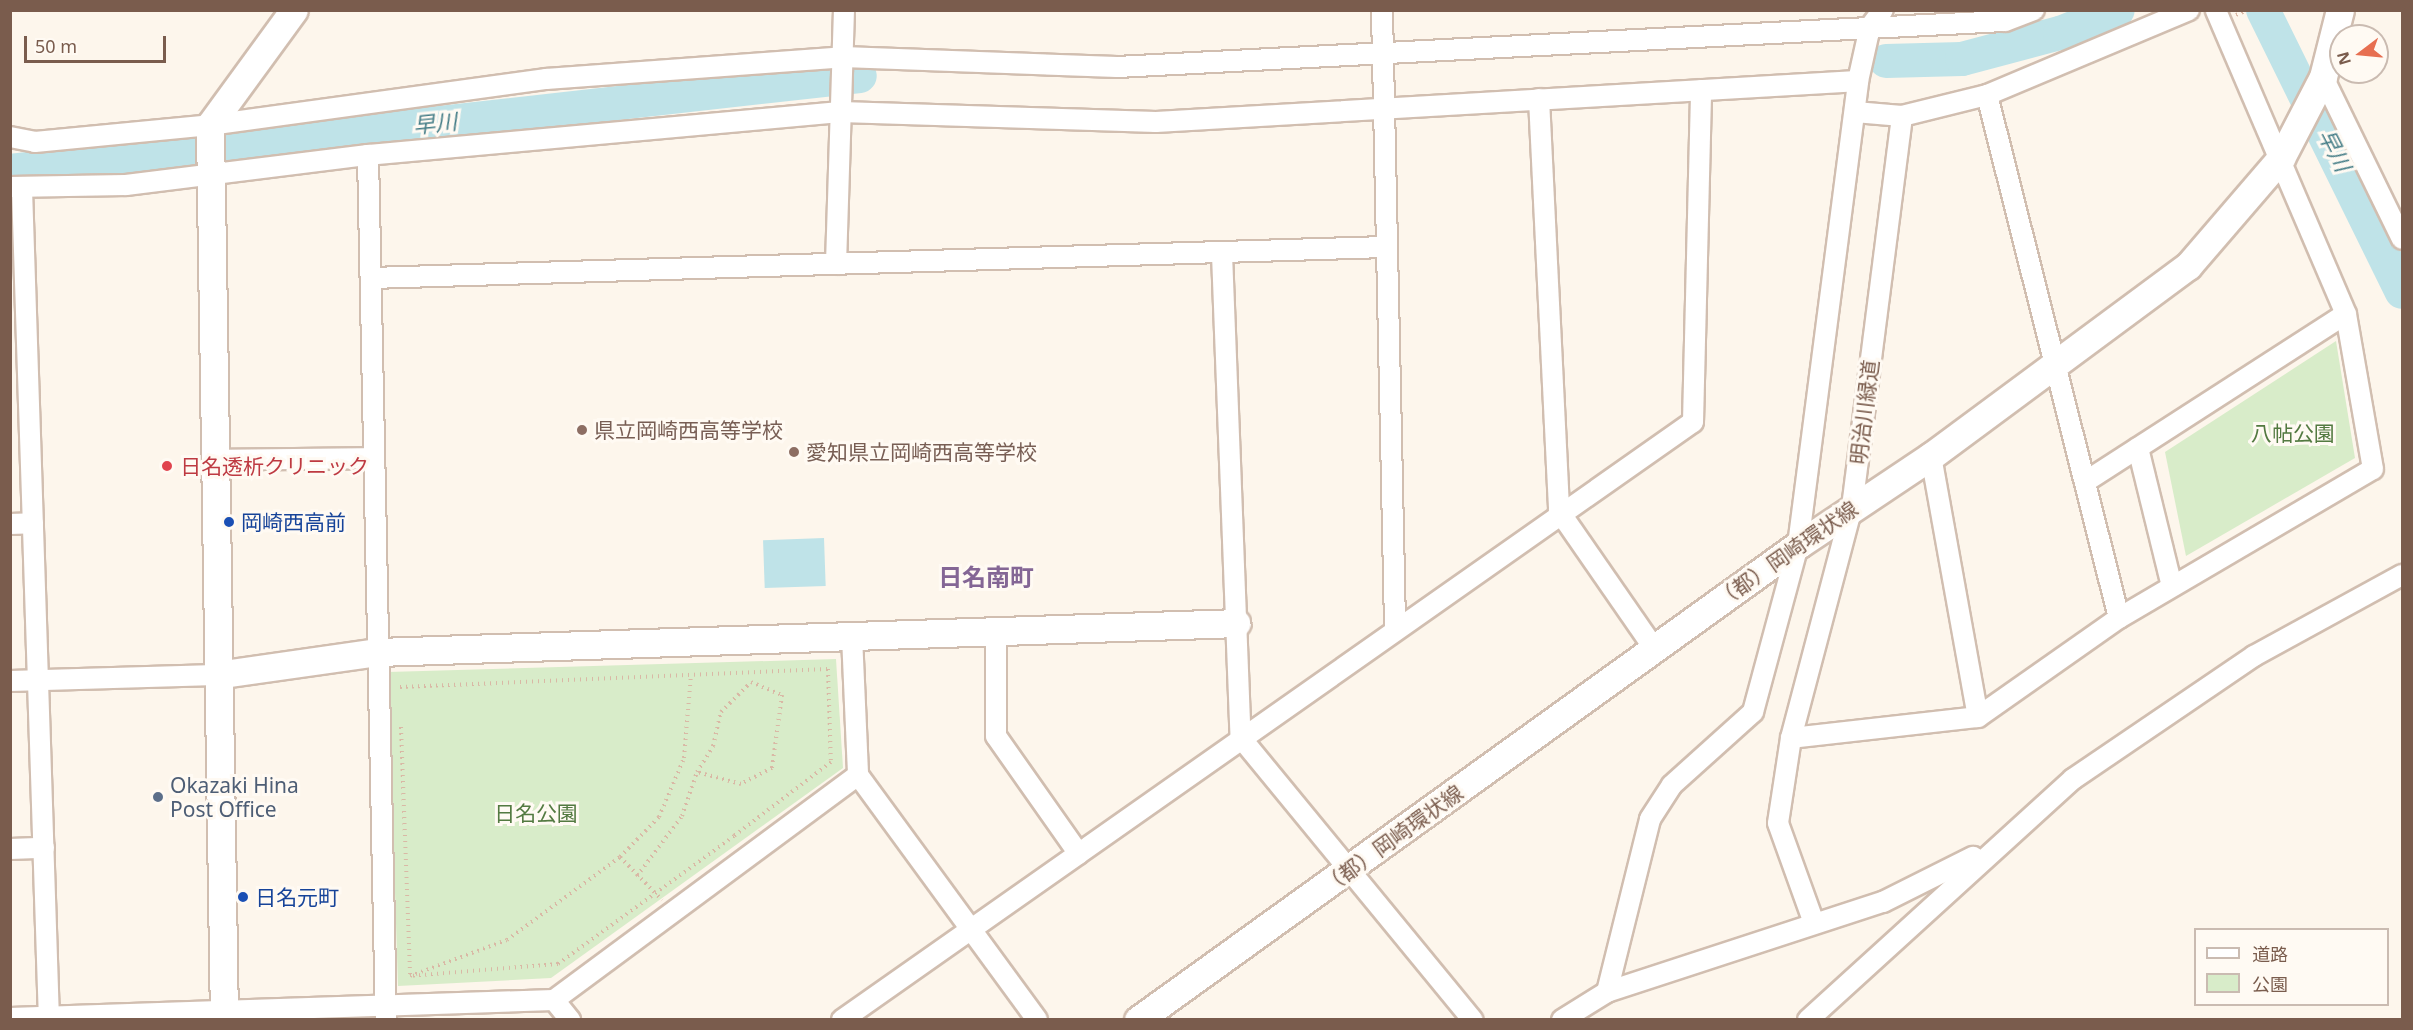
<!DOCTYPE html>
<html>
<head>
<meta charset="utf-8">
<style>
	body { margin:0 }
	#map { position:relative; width:2413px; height:1030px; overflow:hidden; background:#fdf6ec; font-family:"Noto Sans","Noto Sans JP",sans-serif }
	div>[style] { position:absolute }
	.green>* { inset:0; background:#d8ecc9 }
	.water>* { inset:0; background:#bfe3e8; transform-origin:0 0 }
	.river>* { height:34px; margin:-17px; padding:0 17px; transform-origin:17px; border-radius:17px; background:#bfe3e8 }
	.path>* { height:4px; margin-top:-2px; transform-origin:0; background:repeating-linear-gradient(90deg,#d9b8a5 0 1.5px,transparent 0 6px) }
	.roads { filter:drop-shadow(2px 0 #d1beb0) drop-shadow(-2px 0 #d1beb0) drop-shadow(0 2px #d1beb0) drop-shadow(0 -2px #d1beb0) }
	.street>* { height:20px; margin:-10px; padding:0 10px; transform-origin:10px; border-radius:10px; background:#fff }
	.secondary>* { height:27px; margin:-13.5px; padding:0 13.5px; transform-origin:13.5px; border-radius:13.5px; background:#fff }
	.dots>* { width:16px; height:16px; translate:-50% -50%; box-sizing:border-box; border:3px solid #fffaf3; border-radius:50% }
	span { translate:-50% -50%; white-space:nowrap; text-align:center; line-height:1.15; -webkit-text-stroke:6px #fffaf3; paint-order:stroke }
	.street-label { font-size:21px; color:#7a5c4d }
	.education-label { font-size:21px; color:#785e54 }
	.left { translate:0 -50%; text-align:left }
	.park-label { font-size:21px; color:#537a41 }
	.health-label { font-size:21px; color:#be3a42 }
	.transit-label { font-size:21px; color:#164399 }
	.service-label { font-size:21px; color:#4e5e75 }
	.water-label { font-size:22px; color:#437c86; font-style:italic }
	.quarter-label { font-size:24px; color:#846695; font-weight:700 }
	.frame { position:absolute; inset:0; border:12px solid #7a5c4d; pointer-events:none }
	.legend { position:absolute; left:2194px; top:928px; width:195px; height:78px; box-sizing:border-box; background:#fffaf3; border:2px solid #cabbb1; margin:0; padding:8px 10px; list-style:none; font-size:18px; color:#7a5c4d }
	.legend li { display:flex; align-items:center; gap:12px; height:30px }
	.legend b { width:30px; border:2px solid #cabbb1 }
	.north { position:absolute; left:2329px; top:24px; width:60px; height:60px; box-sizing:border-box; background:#fffaf3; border:2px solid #cabbb1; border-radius:50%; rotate:254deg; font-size:16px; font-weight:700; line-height:24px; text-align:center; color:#7a5c4d }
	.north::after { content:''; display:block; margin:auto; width:21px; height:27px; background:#e76f51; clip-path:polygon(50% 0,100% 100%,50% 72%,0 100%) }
	.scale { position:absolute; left:24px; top:36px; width:142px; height:27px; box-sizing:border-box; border:3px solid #7a5c4d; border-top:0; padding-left:8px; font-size:18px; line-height:21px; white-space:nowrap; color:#7a5c4d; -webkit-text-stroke:4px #fffaf3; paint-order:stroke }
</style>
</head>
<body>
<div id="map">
	<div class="green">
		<i style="clip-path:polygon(2336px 341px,2355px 458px,2186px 556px,2165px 452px)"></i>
		<i style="clip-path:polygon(836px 659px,843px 768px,551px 978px,398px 986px,388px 672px)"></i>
	</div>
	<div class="water">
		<i style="left:824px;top:538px;width:48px;height:61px;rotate:88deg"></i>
	</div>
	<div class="river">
		<i style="left:2263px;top:10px;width:314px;rotate:63.8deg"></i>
		<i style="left:1886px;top:61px;width:76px;rotate:-1.5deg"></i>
		<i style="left:1962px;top:59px;width:101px;rotate:-14.9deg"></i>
		<i style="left:2060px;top:33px;width:62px;rotate:-21.6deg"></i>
		<i style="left:10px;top:171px;width:855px;rotate:-6.38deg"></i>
	</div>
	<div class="path">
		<i style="left:2236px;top:15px;width:12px;rotate:-24deg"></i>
		<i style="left:400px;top:687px;width:428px;rotate:-2.4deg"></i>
		<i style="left:828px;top:669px;width:93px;rotate:88.2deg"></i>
		<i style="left:831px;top:762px;width:122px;rotate:142.7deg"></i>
		<i style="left:734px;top:836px;width:218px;rotate:144deg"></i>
		<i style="left:558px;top:964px;width:148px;rotate:175.4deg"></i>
		<i style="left:401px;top:727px;width:249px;rotate:87.9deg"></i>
		<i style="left:410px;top:976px;width:103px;rotate:-20.4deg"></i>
		<i style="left:507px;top:940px;width:140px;rotate:-36.3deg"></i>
		<i style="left:620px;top:857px;width:60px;rotate:45.7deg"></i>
		<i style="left:620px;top:857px;width:56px;rotate:-45.7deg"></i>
		<i style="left:659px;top:817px;width:64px;rotate:-67deg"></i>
		<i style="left:684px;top:758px;width:84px;rotate:-85.2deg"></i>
		<i style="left:637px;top:876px;width:75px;rotate:-53.1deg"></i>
		<i style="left:682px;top:816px;width:46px;rotate:-71.2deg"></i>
		<i style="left:697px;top:772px;width:31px;rotate:-58deg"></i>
		<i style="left:713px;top:746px;width:35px;rotate:-77deg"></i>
		<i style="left:721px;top:712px;width:42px;rotate:-45deg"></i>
		<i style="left:751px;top:682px;width:34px;rotate:23deg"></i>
		<i style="left:782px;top:695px;width:74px;rotate:97.8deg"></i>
		<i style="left:772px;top:768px;width:35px;rotate:153deg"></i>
		<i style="left:741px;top:784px;width:46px;rotate:-164.7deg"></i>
	</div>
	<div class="roads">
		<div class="street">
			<i style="left:1382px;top:10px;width:617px;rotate:88.79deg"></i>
			<i style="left:2323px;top:77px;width:180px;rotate:64deg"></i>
			<i style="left:1987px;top:95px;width:539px;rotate:75.83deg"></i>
			<i style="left:1539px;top:99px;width:412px;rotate:87.2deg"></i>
			<i style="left:1559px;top:511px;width:167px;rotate:55.3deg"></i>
			<i style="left:1855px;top:112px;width:47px;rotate:4.9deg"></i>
			<i style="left:1902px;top:116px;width:88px;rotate:-13.9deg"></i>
			<i style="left:1987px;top:95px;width:219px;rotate:-22.8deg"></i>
			<i style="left:10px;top:137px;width:25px;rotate:11deg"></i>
			<i style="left:35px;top:142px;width:176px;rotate:-5.5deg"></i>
			<i style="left:210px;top:125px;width:339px;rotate:-7.8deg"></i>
			<i style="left:546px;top:79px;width:298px;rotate:-4.2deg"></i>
			<i style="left:843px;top:57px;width:274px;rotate:2.1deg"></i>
			<i style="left:1117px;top:67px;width:889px;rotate:-2.97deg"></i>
			<i style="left:2005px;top:21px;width:31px;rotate:-21deg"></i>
			<i style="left:368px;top:155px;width:864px;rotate:88.81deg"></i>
			<i style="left:10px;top:187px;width:116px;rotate:-1deg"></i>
			<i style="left:126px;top:185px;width:244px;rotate:-7.1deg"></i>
			<i style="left:368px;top:155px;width:475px;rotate:-5.2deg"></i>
			<i style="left:841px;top:112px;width:315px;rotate:1.8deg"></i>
			<i style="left:1156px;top:122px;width:703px;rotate:-3.34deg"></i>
			<i style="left:22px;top:189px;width:831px;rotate:88.14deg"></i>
			<i style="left:1222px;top:254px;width:484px;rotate:87.8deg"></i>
			<i style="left:1241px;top:738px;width:365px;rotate:50.6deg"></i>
			<i style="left:836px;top:264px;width:254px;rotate:-88.2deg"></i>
			<i style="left:371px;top:278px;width:1012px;rotate:-1.75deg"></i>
			<i style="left:2138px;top:448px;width:142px;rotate:76.2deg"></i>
			<i style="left:1931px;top:456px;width:265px;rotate:79.8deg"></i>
			<i style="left:214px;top:460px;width:160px;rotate:-0.7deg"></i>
			<i style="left:2085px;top:482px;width:310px;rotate:-32.8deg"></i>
			<i style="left:10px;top:524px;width:23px;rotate:-2deg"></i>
			<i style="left:996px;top:631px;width:105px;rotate:90deg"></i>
			<i style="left:996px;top:736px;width:144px;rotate:54.9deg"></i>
			<i style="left:852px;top:636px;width:139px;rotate:87.5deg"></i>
			<i style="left:858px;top:775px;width:303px;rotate:53.8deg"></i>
			<i style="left:10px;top:681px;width:206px;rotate:-1.7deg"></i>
			<i style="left:1791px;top:738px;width:188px;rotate:-6.4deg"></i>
			<i style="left:1978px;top:717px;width:172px;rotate:-35.1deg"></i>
			<i style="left:2119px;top:618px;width:294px;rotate:-30.4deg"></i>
			<i style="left:2373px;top:469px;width:157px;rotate:-99.9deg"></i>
			<i style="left:2346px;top:314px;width:331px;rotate:-113.2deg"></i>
			<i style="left:10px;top:849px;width:34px;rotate:-2deg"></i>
			<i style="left:1814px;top:923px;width:106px;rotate:-109.8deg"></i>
			<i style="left:1778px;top:823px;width:86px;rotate:-81.3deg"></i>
			<i style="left:1791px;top:738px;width:239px;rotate:-75.2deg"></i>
			<i style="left:1852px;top:507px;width:394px;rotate:-82.7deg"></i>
			<i style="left:1607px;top:992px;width:178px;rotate:-76deg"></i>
			<i style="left:1650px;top:819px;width:40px;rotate:-57.1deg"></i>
			<i style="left:1672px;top:785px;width:109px;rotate:-42deg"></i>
			<i style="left:1753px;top:712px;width:173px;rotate:-74.9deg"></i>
			<i style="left:1798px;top:545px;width:468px;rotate:-82.6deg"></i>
			<i style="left:1858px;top:81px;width:55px;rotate:-77.5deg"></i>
			<i style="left:1870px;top:27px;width:21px;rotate:-53deg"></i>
			<i style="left:554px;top:1000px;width:26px;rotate:51deg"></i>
			<i style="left:10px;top:1018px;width:544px;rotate:-1.9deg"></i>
			<i style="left:554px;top:1000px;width:378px;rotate:-36.5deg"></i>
			<i style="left:842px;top:1020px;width:1040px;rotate:-35.1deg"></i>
			<i style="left:1693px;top:422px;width:332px;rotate:-88.6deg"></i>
			<i style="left:1562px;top:1020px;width:53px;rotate:-31.9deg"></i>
			<i style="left:1607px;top:992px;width:290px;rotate:-18.1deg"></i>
			<i style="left:1883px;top:902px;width:101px;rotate:-26.6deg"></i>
			<i style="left:1808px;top:1020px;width:358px;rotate:-42.3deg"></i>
			<i style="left:2073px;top:779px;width:219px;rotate:-34.2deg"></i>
			<i style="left:2254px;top:656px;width:169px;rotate:-28.7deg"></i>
		</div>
		<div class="secondary">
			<i style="left:216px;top:675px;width:164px;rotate:-8.1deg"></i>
			<i style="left:378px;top:652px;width:859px;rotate:-1.93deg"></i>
			<i style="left:224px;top:1020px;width:895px;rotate:-90.9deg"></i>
			<i style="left:210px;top:125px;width:142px;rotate:-53.9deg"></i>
			<i style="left:1138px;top:1020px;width:813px;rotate:-35.74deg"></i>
			<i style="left:1798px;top:545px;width:160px;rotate:-33.8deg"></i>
			<i style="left:1931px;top:456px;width:320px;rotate:-36.5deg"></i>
			<i style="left:2188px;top:266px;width:143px;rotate:-49.3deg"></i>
			<i style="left:2281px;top:158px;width:91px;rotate:-62.6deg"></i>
			<i style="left:2323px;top:77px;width:69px;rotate:-75.8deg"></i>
		</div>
	</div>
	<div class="dots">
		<i style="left:582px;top:430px;background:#8d6e63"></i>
		<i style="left:794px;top:452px;background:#8d6e63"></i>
		<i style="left:167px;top:466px;background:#e0444e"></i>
		<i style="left:229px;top:522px;background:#1a4fb4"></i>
		<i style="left:158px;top:797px;background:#5c6f8a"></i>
		<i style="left:243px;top:897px;background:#1a4fb4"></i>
	</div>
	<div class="street-label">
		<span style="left:1864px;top:412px;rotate:-83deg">明治川緑道</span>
		<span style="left:1786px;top:554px;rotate:-35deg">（都）岡崎環状線</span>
		<span style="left:1392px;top:839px;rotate:-36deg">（都）岡崎環状線</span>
	</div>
	<div class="education-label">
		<span class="left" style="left:594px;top:430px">県立岡崎西高等学校</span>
		<span class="left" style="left:806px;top:452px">愛知県立岡崎西高等学校</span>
	</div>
	<div class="park-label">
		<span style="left:2293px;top:433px">八帖公園</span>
		<span style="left:536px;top:813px">日名公園</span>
	</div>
	<div class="health-label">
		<span class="left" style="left:180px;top:466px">日名透析クリニック</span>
	</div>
	<div class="transit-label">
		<span class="left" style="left:241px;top:522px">岡崎西高前</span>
		<span class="left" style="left:255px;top:897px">日名元町</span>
	</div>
	<div class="service-label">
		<span class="left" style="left:170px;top:797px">Okazaki Hina<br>Post Office</span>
	</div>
	<div class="water-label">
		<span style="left:435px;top:123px;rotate:-6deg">早川</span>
		<span style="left:2335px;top:150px;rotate:63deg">早川</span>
	</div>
	<div class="quarter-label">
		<span style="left:986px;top:577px">日名南町</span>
	</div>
	<div class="frame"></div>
	<ul class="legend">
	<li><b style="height:8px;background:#fff"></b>道路</li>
	<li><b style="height:16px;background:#d8ecc9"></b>公園</li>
	</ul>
	<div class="north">N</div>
	<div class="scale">50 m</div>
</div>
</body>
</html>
